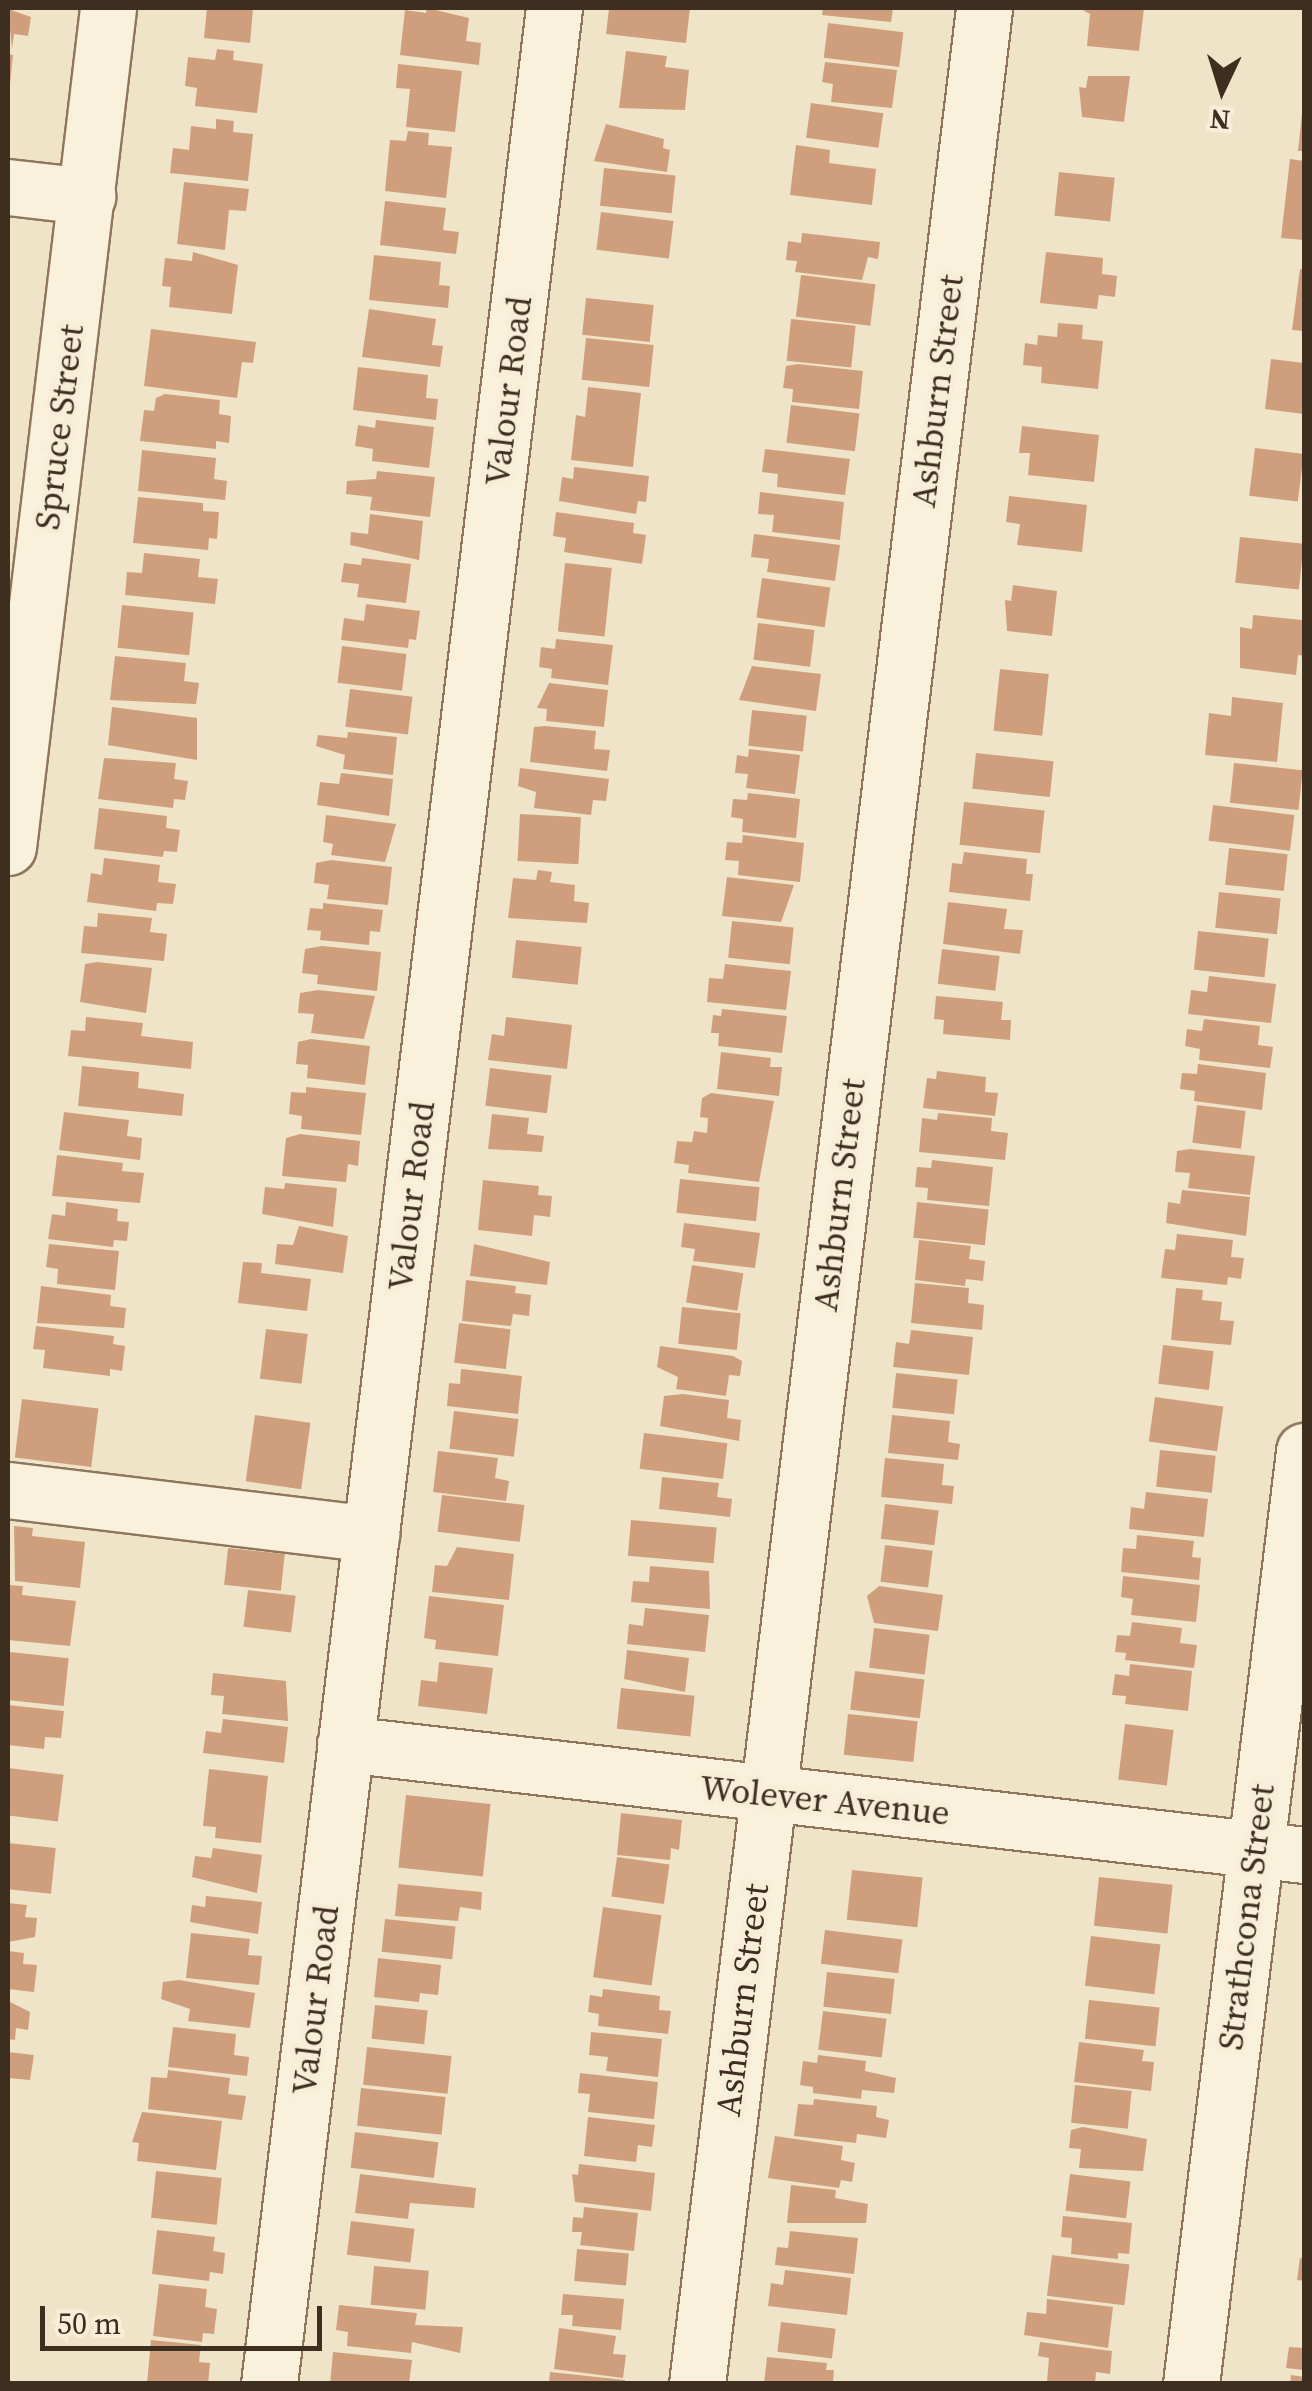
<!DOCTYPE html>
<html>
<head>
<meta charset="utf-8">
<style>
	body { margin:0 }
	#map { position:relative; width:1312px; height:2391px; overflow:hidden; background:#f0e4c8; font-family:"Source Serif 4",serif }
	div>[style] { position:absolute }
	.building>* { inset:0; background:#cf9f7d; transform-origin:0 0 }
	.roads { filter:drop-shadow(2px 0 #8d765c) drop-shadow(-2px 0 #8d765c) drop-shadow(0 2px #8d765c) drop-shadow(0 -2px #8d765c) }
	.minor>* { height:55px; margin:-27.5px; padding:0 27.5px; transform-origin:27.5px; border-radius:27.5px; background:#faf1dc }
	span { translate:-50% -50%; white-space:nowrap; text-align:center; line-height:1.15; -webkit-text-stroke:9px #f7eed8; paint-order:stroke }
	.street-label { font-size:35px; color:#3d2e20 }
	.frame { position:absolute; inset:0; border:10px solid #3d2e20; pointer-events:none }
	.north { position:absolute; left:1172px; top:40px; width:100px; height:100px; -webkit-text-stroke:8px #f7eed8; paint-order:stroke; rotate:184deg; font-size:28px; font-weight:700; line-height:40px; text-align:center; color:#3d2e20 }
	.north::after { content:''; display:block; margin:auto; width:35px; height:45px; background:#3d2e20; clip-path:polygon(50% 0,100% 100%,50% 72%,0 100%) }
	.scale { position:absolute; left:40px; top:2306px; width:282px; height:45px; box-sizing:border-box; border:5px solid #3d2e20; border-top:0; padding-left:12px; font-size:30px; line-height:35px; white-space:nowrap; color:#3d2e20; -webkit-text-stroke:8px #f7eed8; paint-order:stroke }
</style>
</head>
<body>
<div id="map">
	<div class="building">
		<i style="clip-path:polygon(207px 8px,253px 8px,250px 43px,204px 38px)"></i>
		<i style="clip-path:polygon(427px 8px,469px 18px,466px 41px,481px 43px,479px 65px,400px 55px,405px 10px,426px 13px)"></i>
		<i style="clip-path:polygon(624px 8px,690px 8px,686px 43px,606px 34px,609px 9px)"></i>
		<i style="clip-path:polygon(823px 8px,893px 8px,891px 22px,822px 15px)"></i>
		<i style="clip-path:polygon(1079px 8px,1144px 8px,1139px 51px,1087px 46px,1090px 14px)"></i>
		<i style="clip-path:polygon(8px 9px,31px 17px,28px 36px,14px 34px,12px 49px)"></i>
		<i style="left:828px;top:23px;width:76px;height:35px;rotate:7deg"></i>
		<i style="clip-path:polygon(217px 49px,234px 51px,233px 60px,263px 64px,257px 113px,195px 106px,197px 88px,185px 86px,188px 57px,215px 60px)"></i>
		<i style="clip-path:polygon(626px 51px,667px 56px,665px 67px,689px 70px,685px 110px,619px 108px)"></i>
		<i style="clip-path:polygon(8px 54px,13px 55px,10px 84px,8px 84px)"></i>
		<i style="clip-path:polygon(825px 62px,897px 70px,892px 108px,831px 102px,833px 84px,822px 82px)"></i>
		<i style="clip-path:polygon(398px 64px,462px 71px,455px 132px,406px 127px,410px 89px,396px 88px)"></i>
		<i style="clip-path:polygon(1088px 76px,1130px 76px,1124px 122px,1082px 117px,1079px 87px,1086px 88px)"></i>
		<i style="left:811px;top:103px;width:73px;height:35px;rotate:8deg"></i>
		<i style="clip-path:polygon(1302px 113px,1304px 114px,1304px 151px,1298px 151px)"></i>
		<i style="clip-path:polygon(216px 119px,234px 121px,233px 132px,253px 134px,248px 181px,170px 173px,173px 148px,189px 150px,191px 126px,216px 129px)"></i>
		<i style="clip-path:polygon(606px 124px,664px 139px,663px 148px,670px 150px,667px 172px,594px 161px)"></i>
		<i style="clip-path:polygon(408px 131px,429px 133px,428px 145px,452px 147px,446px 198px,385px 191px,390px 140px,406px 141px)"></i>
		<i style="clip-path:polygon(796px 145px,830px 150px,829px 163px,876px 169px,872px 205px,790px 195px)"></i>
		<i style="clip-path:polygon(1290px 159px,1304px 161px,1304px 240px,1281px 238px)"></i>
		<i style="left:604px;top:168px;width:72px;height:38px;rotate:6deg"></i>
		<i style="left:1059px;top:172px;width:56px;height:44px;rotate:6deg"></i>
		<i style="clip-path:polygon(184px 182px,249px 189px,246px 211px,229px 210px,225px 250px,177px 244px)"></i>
		<i style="clip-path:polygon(385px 201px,446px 208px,443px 230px,459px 232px,456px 254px,380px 245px)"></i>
		<i style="left:601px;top:212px;width:73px;height:38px;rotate:7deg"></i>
		<i style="clip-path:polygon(802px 233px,880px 242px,878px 259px,868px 257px,862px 280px,795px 272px,797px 261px,786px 260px,788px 241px,801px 243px)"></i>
		<i style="clip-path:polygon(193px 252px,238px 265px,232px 314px,169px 307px,171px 287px,162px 286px,165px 258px,192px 261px)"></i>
		<i style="clip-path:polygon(1046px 252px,1103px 258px,1102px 274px,1117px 276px,1115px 297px,1099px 295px,1097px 309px,1040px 303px)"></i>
		<i style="clip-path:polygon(374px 255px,441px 262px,439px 285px,450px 286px,448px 308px,369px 300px)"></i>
		<i style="clip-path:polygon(1300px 269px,1304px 269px,1304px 331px,1292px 330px)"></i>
		<i style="left:801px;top:275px;width:75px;height:42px;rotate:7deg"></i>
		<i style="left:586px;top:298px;width:68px;height:37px;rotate:6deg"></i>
		<i style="clip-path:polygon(369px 309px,436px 319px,432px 345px,443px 346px,440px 367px,362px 357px)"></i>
		<i style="left:791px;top:319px;width:65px;height:42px;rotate:6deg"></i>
		<i style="clip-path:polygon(1058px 323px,1083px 325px,1082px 339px,1103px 341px,1098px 389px,1041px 383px,1042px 367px,1023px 365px,1025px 343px,1037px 345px,1038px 335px,1057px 337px)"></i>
		<i style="clip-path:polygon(151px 329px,256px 342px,253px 363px,242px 362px,237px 398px,144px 386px)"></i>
		<i style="left:586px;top:338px;width:68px;height:42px;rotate:6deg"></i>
		<i style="clip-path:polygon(1271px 359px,1304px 363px,1304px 414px,1265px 409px)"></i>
		<i style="clip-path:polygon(798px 364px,863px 371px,859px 409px,792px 402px,793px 389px,783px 388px,786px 366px)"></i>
		<i style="clip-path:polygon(358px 367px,428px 375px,426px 398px,438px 399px,436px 420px,353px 410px)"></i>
		<i style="clip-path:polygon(588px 387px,641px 393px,633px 467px,571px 460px,576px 415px,585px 417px)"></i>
		<i style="clip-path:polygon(165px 394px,220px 400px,219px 414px,231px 416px,229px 443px,216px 441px,216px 449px,140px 441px,144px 410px,154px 411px,156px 398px)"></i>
		<i style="left:791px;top:405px;width:69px;height:38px;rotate:7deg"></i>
		<i style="clip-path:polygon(376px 420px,434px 427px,429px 468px,372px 461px,373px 449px,355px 446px,358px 425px,375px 428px)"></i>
		<i style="clip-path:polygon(1022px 426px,1099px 435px,1094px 482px,1028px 475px,1030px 453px,1019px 453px)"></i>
		<i style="left:1255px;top:448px;width:49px;height:48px;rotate:7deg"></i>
		<i style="clip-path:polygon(765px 449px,850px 459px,845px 495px,777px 487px,778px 474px,762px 472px)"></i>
		<i style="clip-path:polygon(142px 450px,216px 458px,214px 479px,227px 481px,225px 500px,138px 491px)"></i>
		<i style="clip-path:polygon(574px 467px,649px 476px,646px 502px,638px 501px,636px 514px,559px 501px,562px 477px,573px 479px)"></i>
		<i style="clip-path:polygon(377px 471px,435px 477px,430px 517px,370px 510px,372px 497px,346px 494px,347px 481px,376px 479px)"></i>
		<i style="clip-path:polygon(760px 492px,844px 502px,840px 540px,772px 532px,774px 515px,758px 514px)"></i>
		<i style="clip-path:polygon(1009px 496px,1087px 505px,1082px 552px,1017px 545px,1020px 524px,1006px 522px)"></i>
		<i style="clip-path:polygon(138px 497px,203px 503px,203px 511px,219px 512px,217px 539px,209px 538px,208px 550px,133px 543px)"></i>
		<i style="clip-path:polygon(556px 512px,634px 523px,633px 533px,646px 535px,642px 564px,564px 552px,566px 538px,553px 536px)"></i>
		<i style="clip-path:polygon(370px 514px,423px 521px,419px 560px,350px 545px,351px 532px,368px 534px)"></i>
		<i style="clip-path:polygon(754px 534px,840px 545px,835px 581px,767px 572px,769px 559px,751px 557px)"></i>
		<i style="left:1240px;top:537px;width:64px;height:46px;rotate:6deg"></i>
		<i style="clip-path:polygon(144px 553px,200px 559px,198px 577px,218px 579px,215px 604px,125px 595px,127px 572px,142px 573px)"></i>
		<i style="clip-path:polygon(362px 558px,411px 564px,406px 603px,357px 597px,359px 584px,341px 582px,344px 563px,361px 565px)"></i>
		<i style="left:565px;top:563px;width:47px;height:69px;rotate:6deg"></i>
		<i style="left:762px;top:578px;width:69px;height:40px;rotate:8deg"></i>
		<i style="clip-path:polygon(1013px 585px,1057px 591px,1052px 636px,1007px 631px,1005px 600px,1011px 601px)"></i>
		<i style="clip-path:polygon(366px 604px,420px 611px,416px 640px,409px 639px,408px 648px,341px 640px,344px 618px,364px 621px)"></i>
		<i style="left:122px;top:605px;width:72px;height:43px;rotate:6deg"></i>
		<i style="clip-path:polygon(1253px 615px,1302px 620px,1304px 656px,1298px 655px,1296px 675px,1240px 668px,1240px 627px,1252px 629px)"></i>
		<i style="left:758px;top:623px;width:57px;height:37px;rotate:7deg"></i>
		<i style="clip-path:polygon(556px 639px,613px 645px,608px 685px,551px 678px,552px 669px,539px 667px,541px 647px,555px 649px)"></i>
		<i style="left:342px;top:646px;width:65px;height:37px;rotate:7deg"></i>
		<i style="clip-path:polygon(115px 656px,186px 663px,184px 681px,199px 683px,196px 704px,110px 700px)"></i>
		<i style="clip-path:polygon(752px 666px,821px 674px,816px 711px,739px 700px)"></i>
		<i style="left:1000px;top:669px;width:49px;height:62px;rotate:6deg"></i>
		<i style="clip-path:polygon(549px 683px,608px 690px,604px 727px,546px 721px,547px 709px,537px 708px)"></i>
		<i style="left:350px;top:689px;width:63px;height:38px;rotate:7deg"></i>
		<i style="clip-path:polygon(1232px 697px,1283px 703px,1277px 762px,1205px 755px,1209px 713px,1231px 716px)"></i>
		<i style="clip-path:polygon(112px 707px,197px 718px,197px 760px,108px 745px)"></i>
		<i style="left:752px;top:710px;width:55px;height:36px;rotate:6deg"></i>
		<i style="clip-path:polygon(545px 726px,596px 731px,594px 749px,610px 750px,607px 771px,530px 762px,534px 727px)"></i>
		<i style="clip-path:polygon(348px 732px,397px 737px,393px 775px,343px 769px,345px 755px,316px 746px,318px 735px,347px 738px)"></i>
		<i style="clip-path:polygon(749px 749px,800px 755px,795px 794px,746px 788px,748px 774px,735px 773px,737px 755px,748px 757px)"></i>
		<i style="left:976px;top:753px;width:78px;height:36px;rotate:6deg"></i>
		<i style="clip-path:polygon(104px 758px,176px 763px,174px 779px,188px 781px,185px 800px,174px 799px,173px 808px,98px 799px)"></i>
		<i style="left:1234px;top:763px;width:69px;height:40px;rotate:6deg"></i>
		<i style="clip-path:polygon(520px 768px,609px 779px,606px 801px,593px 800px,591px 815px,534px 808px,536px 792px,518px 786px)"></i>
		<i style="clip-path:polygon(341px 773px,393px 779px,389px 816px,317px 805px,320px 782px,339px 784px)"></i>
		<i style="clip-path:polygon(748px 793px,800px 799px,796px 838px,742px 832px,743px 819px,731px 817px,733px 799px,747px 800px)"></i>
		<i style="left:964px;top:802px;width:81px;height:43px;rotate:6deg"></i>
		<i style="left:1213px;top:805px;width:82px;height:36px;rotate:7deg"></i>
		<i style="clip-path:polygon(99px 808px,167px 816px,166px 828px,180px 830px,177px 852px,164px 851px,163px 857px,94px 849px)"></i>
		<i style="left:520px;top:814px;width:61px;height:47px;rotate:3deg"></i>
		<i style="clip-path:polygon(326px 815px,396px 824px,385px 862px,331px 855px,333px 844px,323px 842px)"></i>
		<i style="clip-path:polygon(743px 835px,804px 843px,800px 882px,738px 875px,739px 861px,725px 860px,727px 842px,742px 843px)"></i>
		<i style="left:1229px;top:848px;width:59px;height:37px;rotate:6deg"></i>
		<i style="clip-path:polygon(964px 852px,1027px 859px,1026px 874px,1033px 874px,1030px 901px,949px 892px,952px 863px,962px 864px)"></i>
		<i style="clip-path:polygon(104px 858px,160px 865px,158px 882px,176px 884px,173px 904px,157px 903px,156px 911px,87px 902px,91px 873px,102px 875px)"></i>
		<i style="clip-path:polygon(331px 860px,392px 867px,388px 905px,327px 899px,329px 885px,314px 883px,316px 863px)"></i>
		<i style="clip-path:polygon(538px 870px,552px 872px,550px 882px,575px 885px,574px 901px,589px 903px,587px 923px,508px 918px,513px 878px,536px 880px)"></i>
		<i style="clip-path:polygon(727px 877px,794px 885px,781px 922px,722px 916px)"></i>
		<i style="left:1219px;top:892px;width:62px;height:36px;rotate:6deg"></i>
		<i style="clip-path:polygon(948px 902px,1007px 909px,1004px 929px,1023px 930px,1020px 954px,943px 944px)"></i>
		<i style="clip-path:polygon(323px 903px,383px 910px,380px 932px,370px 931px,369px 945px,320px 940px,321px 931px,307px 930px,310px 908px,323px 909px)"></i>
		<i style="clip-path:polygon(98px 913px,152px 918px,150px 932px,167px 934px,164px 961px,81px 953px,84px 926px,97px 927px)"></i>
		<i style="left:732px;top:921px;width:62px;height:37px;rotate:6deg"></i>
		<i style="left:1198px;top:931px;width:71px;height:39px;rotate:6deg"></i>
		<i style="left:516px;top:940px;width:66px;height:38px;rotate:6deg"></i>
		<i style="clip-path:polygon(322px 946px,381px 952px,377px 991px,317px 984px,318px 975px,302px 973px,305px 949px)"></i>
		<i style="left:942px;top:949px;width:58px;height:35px;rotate:7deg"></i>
		<i style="clip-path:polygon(97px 962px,152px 968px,146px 1013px,80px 1002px,85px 964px)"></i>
		<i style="clip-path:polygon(725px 964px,791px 971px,786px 1010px,707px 1002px,709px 978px,723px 979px)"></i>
		<i style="clip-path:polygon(1209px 976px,1276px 984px,1271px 1023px,1188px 1014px,1191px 990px,1207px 992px)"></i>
		<i style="clip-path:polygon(318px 990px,375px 996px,364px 1039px,311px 1033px,314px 1014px,298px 1013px,300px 993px)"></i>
		<i style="clip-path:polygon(936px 996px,1003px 1002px,1001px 1020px,1011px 1020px,1010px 1040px,943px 1034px,944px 1020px,934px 1019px)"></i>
		<i style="clip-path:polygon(722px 1009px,787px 1016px,782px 1053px,718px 1046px,719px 1033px,711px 1033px,713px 1015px,721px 1016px)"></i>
		<i style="clip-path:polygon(86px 1017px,143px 1023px,141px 1036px,193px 1042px,191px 1069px,68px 1056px,71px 1030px,85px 1031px)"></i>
		<i style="clip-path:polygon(506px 1017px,572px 1025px,567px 1069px,488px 1060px,492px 1034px,504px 1036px)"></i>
		<i style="clip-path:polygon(1204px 1019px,1260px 1026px,1258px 1045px,1273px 1047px,1270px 1068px,1199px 1060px,1200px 1049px,1185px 1046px,1187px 1029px,1202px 1031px)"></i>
		<i style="clip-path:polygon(311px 1039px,370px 1046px,365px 1085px,307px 1078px,308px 1065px,296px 1064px,298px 1042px)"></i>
		<i style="clip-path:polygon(721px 1052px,771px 1058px,770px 1067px,782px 1067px,779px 1096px,717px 1089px)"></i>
		<i style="clip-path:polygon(1198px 1064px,1266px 1073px,1262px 1110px,1194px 1101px,1195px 1091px,1180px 1089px,1182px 1073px,1197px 1074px)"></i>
		<i style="clip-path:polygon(82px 1066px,139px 1072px,138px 1088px,184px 1094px,182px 1116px,78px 1106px)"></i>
		<i style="left:490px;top:1068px;width:62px;height:38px;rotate:7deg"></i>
		<i style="clip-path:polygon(937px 1071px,986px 1077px,985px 1092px,998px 1093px,995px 1116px,923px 1108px,927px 1078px,936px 1079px)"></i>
		<i style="clip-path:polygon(306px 1087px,366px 1093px,361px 1135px,301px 1129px,302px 1116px,289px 1114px,291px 1092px,306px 1093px)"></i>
		<i style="clip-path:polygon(711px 1093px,774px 1101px,759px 1182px,688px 1173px,689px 1165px,674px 1163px,677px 1141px,692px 1142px,694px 1131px,707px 1133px,708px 1118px,700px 1117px,702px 1098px)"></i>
		<i style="left:1197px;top:1105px;width:49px;height:38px;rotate:7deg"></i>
		<i style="clip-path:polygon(64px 1112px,129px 1120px,127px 1136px,142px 1138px,140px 1160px,59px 1150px)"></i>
		<i style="clip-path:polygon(938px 1113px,992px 1118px,991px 1131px,1008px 1133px,1005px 1160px,919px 1152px,922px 1118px,937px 1120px)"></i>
		<i style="clip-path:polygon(492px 1114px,529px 1118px,527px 1134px,544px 1136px,542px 1152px,488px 1149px)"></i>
		<i style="clip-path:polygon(300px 1134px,360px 1141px,358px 1166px,348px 1164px,346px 1182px,282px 1176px,286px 1138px)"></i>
		<i style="clip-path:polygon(1190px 1149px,1255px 1156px,1250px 1195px,1188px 1188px,1190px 1173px,1175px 1172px,1177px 1151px)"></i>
		<i style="clip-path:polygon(57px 1155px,123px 1163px,122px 1171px,144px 1173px,140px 1203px,52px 1196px)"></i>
		<i style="clip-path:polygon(932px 1160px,993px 1167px,989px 1206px,927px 1200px,928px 1188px,915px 1187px,917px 1167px,931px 1168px)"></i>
		<i style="left:680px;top:1179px;width:80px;height:34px;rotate:6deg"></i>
		<i style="clip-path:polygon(483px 1180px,539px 1186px,538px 1195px,552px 1196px,550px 1217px,534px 1215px,532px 1236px,478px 1230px)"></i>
		<i style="clip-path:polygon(285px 1183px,337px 1188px,333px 1227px,262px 1214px,265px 1187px,284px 1189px)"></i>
		<i style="clip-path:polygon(1182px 1190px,1250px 1197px,1246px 1236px,1166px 1223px,1168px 1202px,1180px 1204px)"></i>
		<i style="clip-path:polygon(66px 1202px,118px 1209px,117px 1221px,129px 1222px,127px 1241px,114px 1240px,113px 1247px,48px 1239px,52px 1214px,65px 1216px)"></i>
		<i style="left:917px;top:1202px;width:72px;height:36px;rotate:6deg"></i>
		<i style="clip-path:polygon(684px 1223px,760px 1233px,755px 1268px,693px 1261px,695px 1249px,681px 1247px)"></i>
		<i style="clip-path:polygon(299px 1226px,348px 1236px,343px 1273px,275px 1264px,277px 1244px,293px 1245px)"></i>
		<i style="clip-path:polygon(1177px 1234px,1233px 1240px,1231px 1257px,1244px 1258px,1241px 1279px,1228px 1277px,1227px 1285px,1161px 1278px,1165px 1249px,1175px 1250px)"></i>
		<i style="clip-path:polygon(919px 1240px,971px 1246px,969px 1259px,985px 1261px,983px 1281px,966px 1279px,965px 1286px,915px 1280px)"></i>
		<i style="clip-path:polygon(49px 1244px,119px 1251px,115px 1290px,57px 1284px,58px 1269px,46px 1267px)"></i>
		<i style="clip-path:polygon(474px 1244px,550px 1262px,547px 1285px,470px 1276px)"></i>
		<i style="clip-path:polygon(243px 1262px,262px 1263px,261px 1273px,311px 1279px,307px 1311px,238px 1303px)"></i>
		<i style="left:692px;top:1265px;width:52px;height:38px;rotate:9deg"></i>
		<i style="clip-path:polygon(466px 1280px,516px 1286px,515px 1293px,531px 1295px,529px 1316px,513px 1314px,511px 1326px,462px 1321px)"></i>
		<i style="clip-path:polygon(915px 1283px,969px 1288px,968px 1303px,984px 1305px,982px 1330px,911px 1323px)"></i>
		<i style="clip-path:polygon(41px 1286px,111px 1295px,110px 1306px,126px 1308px,124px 1328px,37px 1323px)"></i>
		<i style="clip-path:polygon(1176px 1288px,1203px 1290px,1202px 1300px,1222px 1302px,1220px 1320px,1234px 1321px,1231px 1345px,1171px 1340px)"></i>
		<i style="left:682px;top:1307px;width:59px;height:37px;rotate:6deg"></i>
		<i style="left:459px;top:1323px;width:52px;height:40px;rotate:7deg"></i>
		<i style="clip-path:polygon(36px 1326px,114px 1336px,113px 1344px,125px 1346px,122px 1371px,110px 1369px,110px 1376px,43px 1368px,45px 1350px,33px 1349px)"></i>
		<i style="left:266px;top:1329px;width:42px;height:50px;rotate:7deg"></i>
		<i style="clip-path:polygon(911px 1330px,973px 1337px,969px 1375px,893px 1367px,896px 1342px,909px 1344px)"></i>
		<i style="left:1163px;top:1345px;width:51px;height:39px;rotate:7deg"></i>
		<i style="clip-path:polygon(660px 1346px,733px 1356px,742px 1361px,740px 1376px,729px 1375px,726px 1396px,676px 1389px,678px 1377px,657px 1367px)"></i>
		<i style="clip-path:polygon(461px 1369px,522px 1376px,518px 1414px,447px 1406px,449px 1383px,460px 1384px)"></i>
		<i style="left:896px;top:1373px;width:62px;height:35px;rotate:6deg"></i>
		<i style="clip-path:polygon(683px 1394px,729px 1400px,727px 1418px,741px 1420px,739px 1441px,660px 1426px,664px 1396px)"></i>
		<i style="left:1155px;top:1397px;width:69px;height:45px;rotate:8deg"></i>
		<i style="left:22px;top:1399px;width:77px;height:59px;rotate:7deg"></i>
		<i style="left:454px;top:1411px;width:65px;height:38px;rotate:7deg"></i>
		<i style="left:255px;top:1415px;width:56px;height:67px;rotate:8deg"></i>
		<i style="clip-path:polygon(892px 1415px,950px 1421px,948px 1442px,960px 1444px,958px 1460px,888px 1453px)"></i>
		<i style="left:644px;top:1433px;width:84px;height:36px;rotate:7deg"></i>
		<i style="left:1160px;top:1450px;width:56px;height:37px;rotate:6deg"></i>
		<i style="clip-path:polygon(438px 1451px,498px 1458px,495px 1478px,509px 1481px,506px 1501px,433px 1492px)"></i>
		<i style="clip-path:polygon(885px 1458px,944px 1464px,942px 1485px,954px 1486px,952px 1504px,881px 1497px)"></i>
		<i style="clip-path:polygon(662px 1477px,719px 1483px,717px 1497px,732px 1499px,730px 1517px,659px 1509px)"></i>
		<i style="clip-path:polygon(1146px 1492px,1208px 1499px,1204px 1537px,1129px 1529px,1131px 1507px,1144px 1509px)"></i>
		<i style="left:442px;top:1495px;width:83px;height:37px;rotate:7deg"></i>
		<i style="left:885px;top:1504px;width:54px;height:35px;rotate:7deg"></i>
		<i style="left:631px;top:1520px;width:86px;height:36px;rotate:5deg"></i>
		<i style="clip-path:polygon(14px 1526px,33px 1528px,32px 1536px,85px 1542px,80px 1588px,15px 1581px)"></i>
		<i style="clip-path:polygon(1137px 1535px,1194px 1541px,1192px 1557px,1201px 1558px,1199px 1580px,1121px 1572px,1123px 1548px,1136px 1549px)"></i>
		<i style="left:885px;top:1545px;width:48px;height:37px;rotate:7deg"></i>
		<i style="clip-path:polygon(457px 1547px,514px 1554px,509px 1600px,432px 1592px,435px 1565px,447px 1566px)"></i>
		<i style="left:228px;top:1548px;width:57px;height:37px;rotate:6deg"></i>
		<i style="clip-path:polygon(650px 1566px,709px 1571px,710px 1609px,631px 1602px,633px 1581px,649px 1582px)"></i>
		<i style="clip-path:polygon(1123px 1576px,1200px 1585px,1196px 1622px,1131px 1615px,1133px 1599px,1121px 1597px)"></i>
		<i style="clip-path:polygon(8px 1585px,23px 1586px,22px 1595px,76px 1601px,70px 1646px,8px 1640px)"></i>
		<i style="clip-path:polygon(879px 1586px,943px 1595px,938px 1631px,874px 1623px,867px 1596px)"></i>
		<i style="left:248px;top:1590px;width:48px;height:37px;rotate:7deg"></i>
		<i style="clip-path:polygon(429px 1596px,504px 1605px,498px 1656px,435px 1649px,436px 1640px,424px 1638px)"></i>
		<i style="clip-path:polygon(645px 1608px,709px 1615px,705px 1652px,627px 1644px,629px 1624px,643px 1626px)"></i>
		<i style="clip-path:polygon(1132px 1622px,1182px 1628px,1180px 1643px,1197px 1645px,1194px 1668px,1125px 1660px,1126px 1653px,1115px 1652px,1117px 1635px,1130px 1636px)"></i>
		<i style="left:874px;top:1628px;width:56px;height:40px;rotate:7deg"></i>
		<i style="clip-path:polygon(627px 1650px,689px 1658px,685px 1692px,624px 1679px)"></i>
		<i style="left:10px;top:1652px;width:59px;height:48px;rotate:6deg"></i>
		<i style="clip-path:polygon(439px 1662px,493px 1668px,487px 1714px,418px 1706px,421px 1680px,437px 1682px)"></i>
		<i style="clip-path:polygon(1130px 1664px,1192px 1671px,1188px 1711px,1125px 1704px,1126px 1696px,1112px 1695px,1115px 1674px,1129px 1676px)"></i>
		<i style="left:855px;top:1671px;width:70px;height:39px;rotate:7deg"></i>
		<i style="clip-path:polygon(213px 1673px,286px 1681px,288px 1721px,222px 1714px,224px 1696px,211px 1695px)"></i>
		<i style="left:621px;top:1688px;width:74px;height:41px;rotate:6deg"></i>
		<i style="clip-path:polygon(8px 1705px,64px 1711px,61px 1738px,45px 1737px,44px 1749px,8px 1745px)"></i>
		<i style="left:848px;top:1714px;width:70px;height:41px;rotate:6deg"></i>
		<i style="clip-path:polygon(223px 1719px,288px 1727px,284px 1763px,203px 1753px,206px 1731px,221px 1733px)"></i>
		<i style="left:1125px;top:1724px;width:49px;height:56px;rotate:7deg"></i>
		<i style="left:8px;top:1768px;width:56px;height:47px;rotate:7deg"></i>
		<i style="clip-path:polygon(209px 1769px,268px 1776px,261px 1843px,215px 1838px,216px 1827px,203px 1826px)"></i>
		<i style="left:406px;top:1795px;width:85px;height:73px;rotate:6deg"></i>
		<i style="clip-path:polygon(621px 1813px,682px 1820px,679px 1850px,671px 1848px,670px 1860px,617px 1855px)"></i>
		<i style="left:8px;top:1843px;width:48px;height:46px;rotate:6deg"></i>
		<i style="clip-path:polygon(213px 1848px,262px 1855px,257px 1893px,192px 1877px,195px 1856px,211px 1858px)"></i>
		<i style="left:617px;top:1857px;width:53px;height:40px;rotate:8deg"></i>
		<i style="left:852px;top:1870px;width:71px;height:50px;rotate:6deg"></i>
		<i style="left:1099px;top:1877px;width:74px;height:49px;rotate:6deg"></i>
		<i style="clip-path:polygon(398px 1884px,482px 1892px,481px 1910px,460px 1907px,458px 1921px,395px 1916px)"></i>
		<i style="clip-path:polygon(206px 1896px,262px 1902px,258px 1934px,190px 1922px,192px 1905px,205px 1907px)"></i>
		<i style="clip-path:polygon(8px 1903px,27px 1905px,25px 1917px,37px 1918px,35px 1937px,8px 1942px)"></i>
		<i style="left:603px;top:1907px;width:59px;height:71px;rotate:8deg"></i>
		<i style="left:385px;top:1919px;width:71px;height:33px;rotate:6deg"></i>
		<i style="left:825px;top:1930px;width:78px;height:34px;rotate:7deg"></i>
		<i style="clip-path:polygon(191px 1933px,250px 1939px,248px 1955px,262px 1956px,259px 1985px,186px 1978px)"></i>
		<i style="left:1091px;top:1936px;width:70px;height:50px;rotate:7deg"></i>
		<i style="clip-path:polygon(8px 1951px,24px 1953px,23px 1964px,37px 1965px,34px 1992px,8px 1989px)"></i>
		<i style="clip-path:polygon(378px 1958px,441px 1965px,438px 1995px,420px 1993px,419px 2002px,374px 1997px)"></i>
		<i style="left:827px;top:1972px;width:68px;height:35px;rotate:6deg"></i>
		<i style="clip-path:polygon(179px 1980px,255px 1993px,250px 2028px,188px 2021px,190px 2009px,161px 1999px,163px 1982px)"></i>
		<i style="clip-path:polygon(603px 1989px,660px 1996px,659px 2010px,671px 2011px,668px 2034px,598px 2026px,599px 2014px,588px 2012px,590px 1995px,602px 1997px)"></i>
		<i style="left:1089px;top:2000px;width:71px;height:39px;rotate:6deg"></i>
		<i style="clip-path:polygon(8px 2001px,30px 2012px,28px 2030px,16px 2028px,15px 2040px,8px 2039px)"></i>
		<i style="left:375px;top:2005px;width:53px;height:34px;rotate:6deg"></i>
		<i style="left:823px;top:2011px;width:64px;height:39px;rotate:7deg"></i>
		<i style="clip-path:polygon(173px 2027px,236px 2034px,234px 2055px,249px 2057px,247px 2076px,168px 2067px)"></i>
		<i style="clip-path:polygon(591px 2032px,662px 2039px,658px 2077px,606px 2071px,608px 2057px,589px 2055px)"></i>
		<i style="clip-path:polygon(1079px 2042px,1144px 2050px,1142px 2061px,1154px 2062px,1151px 2091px,1074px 2082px)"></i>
		<i style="left:367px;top:2047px;width:85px;height:38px;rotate:6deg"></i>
		<i style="clip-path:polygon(8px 2052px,34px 2055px,30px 2080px,8px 2078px)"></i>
		<i style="clip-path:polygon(818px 2055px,866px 2061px,865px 2071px,896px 2078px,894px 2093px,862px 2090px,861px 2099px,813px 2093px,813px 2087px,800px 2085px,803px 2061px,817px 2063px)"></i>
		<i style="clip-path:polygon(168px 2070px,230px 2078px,228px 2094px,246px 2096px,242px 2120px,148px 2109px,151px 2077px,167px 2078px)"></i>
		<i style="clip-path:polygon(580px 2073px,658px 2082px,654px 2119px,588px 2112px,590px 2094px,578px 2093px)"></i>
		<i style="left:1075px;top:2085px;width:57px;height:38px;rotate:6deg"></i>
		<i style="left:361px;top:2088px;width:85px;height:38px;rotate:6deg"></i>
		<i style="clip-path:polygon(814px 2099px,877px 2106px,876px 2117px,889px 2120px,886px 2138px,857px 2134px,856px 2143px,794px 2136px,798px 2104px,813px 2105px)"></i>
		<i style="clip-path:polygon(142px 2112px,222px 2121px,216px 2170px,137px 2161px,139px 2143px,132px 2142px)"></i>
		<i style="clip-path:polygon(588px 2117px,655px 2125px,652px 2147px,638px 2145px,636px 2162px,584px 2156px)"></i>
		<i style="clip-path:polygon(1083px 2127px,1147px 2139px,1143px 2171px,1079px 2168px,1081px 2149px,1069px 2148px,1071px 2130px)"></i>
		<i style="left:355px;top:2132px;width:84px;height:36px;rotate:7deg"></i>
		<i style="clip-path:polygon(775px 2136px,843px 2146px,841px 2160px,855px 2163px,852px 2182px,841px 2180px,839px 2188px,768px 2178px)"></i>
		<i style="clip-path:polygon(579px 2164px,655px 2173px,651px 2211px,575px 2202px,572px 2174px,578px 2175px)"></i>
		<i style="left:156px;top:2171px;width:66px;height:47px;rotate:6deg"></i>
		<i style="clip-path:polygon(360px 2174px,476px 2188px,474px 2208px,410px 2203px,408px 2219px,355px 2213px)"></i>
		<i style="left:1070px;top:2174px;width:61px;height:37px;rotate:7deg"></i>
		<i style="clip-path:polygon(791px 2185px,836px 2190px,835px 2198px,868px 2204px,866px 2223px,787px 2223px)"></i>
		<i style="clip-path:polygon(584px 2207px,638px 2213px,634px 2251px,580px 2245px,582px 2232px,572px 2232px,573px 2217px,583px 2218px)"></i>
		<i style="clip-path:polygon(1063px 2216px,1132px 2223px,1129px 2254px,1118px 2253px,1118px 2259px,1071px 2254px,1072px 2238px,1061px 2237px)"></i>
		<i style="left:351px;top:2221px;width:64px;height:34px;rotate:7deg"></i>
		<i style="clip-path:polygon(157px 2230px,215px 2237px,213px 2251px,225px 2253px,223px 2274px,210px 2272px,209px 2281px,152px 2274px)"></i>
		<i style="clip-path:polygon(790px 2231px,858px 2238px,854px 2274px,775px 2265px,777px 2247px,788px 2248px)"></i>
		<i style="left:577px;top:2249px;width:52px;height:32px;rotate:5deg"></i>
		<i style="left:1052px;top:2255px;width:78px;height:41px;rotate:7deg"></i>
		<i style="clip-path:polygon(1300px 2258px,1304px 2259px,1304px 2281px,1297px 2280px)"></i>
		<i style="left:374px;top:2266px;width:55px;height:39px;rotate:5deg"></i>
		<i style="clip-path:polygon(785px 2270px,851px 2278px,847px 2315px,768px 2306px,771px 2283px,783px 2285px)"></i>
		<i style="clip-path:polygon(159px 2284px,207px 2289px,205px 2307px,217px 2309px,214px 2334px,203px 2333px,202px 2342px,153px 2336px)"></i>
		<i style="clip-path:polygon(563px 2294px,624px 2299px,621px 2330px,572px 2326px,573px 2315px,561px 2315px)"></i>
		<i style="clip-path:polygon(1047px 2299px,1113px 2307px,1108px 2348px,1024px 2335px,1027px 2312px,1046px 2314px)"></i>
		<i style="clip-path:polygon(339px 2305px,417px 2313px,415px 2325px,463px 2327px,460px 2353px,412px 2342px,411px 2353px,347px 2346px,348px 2332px,336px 2330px)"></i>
		<i style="left:781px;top:2322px;width:55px;height:30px;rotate:7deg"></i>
		<i style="clip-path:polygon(559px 2328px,616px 2336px,613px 2354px,626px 2355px,623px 2378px,554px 2369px)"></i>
		<i style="clip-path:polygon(151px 2340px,201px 2345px,199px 2362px,210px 2363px,208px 2384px,147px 2384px)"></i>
		<i style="clip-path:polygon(1040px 2342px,1112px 2351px,1110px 2374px,1096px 2372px,1095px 2384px,1047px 2382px,1049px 2358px,1038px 2356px)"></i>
		<i style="clip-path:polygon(1289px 2347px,1304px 2348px,1304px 2370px,1286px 2368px)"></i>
		<i style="clip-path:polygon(333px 2352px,412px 2360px,409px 2384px,330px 2384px)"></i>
		<i style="clip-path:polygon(767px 2357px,827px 2363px,826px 2370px,834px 2370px,833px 2382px,764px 2384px)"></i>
		<i style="clip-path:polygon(550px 2372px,625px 2380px,625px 2384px,549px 2384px)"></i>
		<i style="clip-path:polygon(1291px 2375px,1304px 2377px,1304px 2384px,1290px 2384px)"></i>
	</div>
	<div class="roads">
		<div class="minor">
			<i style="left:8px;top:187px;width:80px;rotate:6.5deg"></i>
			<i style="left:8px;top:847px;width:845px;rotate:-83.2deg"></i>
			<i style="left:8px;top:1490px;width:366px;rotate:6.9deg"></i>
			<i style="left:345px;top:1744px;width:965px;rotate:6.6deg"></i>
			<i style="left:269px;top:2384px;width:2393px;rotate:-83.16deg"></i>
			<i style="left:697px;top:2384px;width:2393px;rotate:-83.11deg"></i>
			<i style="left:1191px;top:2384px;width:940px;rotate:-83.09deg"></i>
		</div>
	</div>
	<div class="street-label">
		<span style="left:508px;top:391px;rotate:-83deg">Valour Road</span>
		<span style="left:937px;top:391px;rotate:-83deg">Ashburn Street</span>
		<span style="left:59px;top:427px;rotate:-83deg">Spruce Street</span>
		<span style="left:839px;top:1195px;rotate:-83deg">Ashburn Street</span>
		<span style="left:411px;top:1196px;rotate:-83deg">Valour Road</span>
		<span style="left:825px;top:1800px;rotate:6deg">Wolever Avenue</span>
		<span style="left:1246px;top:1917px;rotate:-83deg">Strathcona Street</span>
		<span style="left:315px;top:2000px;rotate:-83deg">Valour Road</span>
		<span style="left:742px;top:2000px;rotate:-83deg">Ashburn Street</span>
	</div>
	<div class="frame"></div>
	<div class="north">N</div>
	<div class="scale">50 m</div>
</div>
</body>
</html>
